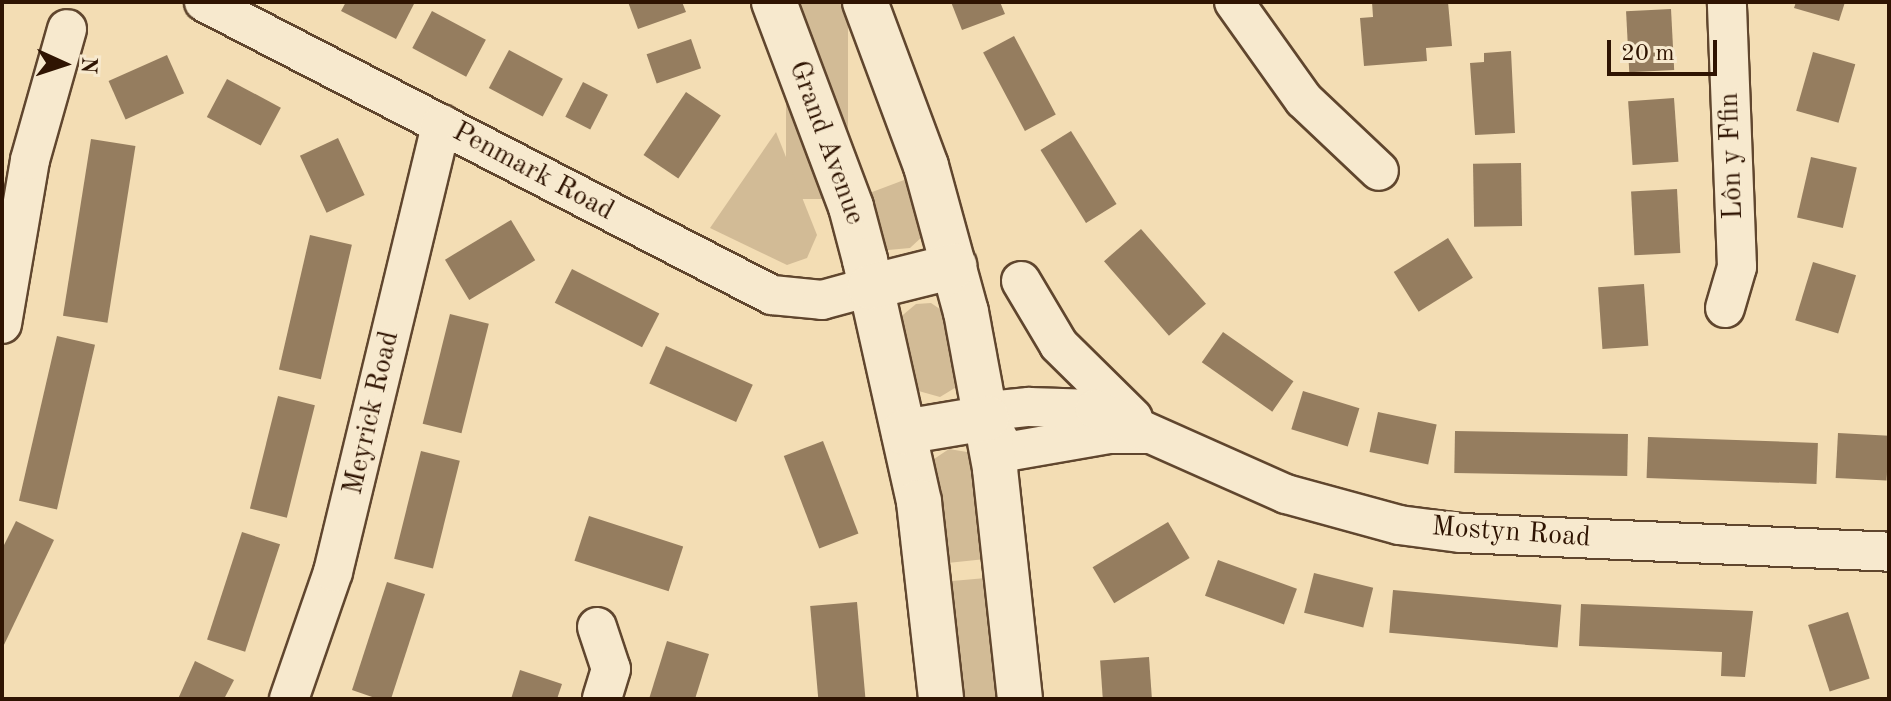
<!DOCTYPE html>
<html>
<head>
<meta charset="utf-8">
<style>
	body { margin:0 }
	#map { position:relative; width:1891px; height:701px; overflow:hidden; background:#f3ddb4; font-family:"Old Standard TT",serif }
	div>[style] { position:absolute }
	.green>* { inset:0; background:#d2bb96; transform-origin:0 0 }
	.building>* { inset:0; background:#957d5f; transform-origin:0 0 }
	.roads { filter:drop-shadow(2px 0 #60462e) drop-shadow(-2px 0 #60462e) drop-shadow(0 2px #60462e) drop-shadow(0 -2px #60462e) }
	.minor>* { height:38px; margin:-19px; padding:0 19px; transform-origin:19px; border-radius:19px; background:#f7e9ce }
	.tertiary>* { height:44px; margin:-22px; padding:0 22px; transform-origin:22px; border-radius:22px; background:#f7e9ce }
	span { translate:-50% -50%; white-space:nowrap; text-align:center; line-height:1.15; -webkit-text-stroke:8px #f7e9ce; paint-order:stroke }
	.street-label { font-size:28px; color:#2f1402 }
	.frame { position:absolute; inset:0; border:4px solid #2f1402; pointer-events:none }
	.north { position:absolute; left:24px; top:24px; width:80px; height:80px; -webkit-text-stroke:6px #f7e9ce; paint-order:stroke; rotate:93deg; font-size:22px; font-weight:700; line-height:32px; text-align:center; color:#2f1402 }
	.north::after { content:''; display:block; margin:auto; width:28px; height:36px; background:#2f1402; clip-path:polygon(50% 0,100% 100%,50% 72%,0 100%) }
	.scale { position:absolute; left:1607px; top:40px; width:110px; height:36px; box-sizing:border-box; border:4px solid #2f1402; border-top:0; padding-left:10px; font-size:24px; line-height:28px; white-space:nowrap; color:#2f1402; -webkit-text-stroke:6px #f7e9ce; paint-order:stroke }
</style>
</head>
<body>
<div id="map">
	<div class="green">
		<i style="left:786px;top:2px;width:62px;height:197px"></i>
		<i style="clip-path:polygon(776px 132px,817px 235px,807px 258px,787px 265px,710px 228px)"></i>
		<i style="clip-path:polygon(912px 177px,924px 235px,910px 248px,888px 250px,875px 244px,859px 197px)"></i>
		<i style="clip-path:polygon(931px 303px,950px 316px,958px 386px,940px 397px,915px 390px,898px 319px,916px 304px)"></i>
		<i style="clip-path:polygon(949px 449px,973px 453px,995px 558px,938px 564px,931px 461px)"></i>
		<i style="left:997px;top:577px;width:122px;height:56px;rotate:85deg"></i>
	</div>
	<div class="building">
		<i style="clip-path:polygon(346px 2px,415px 2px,396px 39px,341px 11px)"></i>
		<i style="clip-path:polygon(628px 2px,682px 2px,686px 12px,638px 29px)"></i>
		<i style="clip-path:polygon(951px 2px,1000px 2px,1005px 14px,962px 30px)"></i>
		<i style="clip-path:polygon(1372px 2px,1448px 2px,1452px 46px,1426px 48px,1427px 61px,1364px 66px,1360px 18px,1373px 17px)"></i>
		<i style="clip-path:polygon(1796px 2px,1845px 2px,1839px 21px,1794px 8px)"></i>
		<i style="left:1671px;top:9px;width:61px;height:45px;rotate:87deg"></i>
		<i style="left:432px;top:11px;width:61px;height:42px;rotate:28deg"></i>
		<i style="left:1014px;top:36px;width:89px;height:35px;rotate:62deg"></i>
		<i style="left:691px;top:39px;width:31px;height:47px;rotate:71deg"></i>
		<i style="left:509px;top:50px;width:61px;height:43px;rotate:28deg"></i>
		<i style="clip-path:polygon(1511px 51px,1515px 133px,1475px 135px,1470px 63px,1484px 62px,1484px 53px)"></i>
		<i style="left:1813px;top:52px;width:44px;height:61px;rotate:16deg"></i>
		<i style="left:167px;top:55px;width:42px;height:64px;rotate:66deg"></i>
		<i style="left:227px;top:79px;width:61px;height:43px;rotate:28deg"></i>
		<i style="left:583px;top:82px;width:28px;height:39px;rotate:27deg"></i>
		<i style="left:686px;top:92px;width:42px;height:76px;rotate:34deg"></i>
		<i style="left:1674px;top:98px;width:64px;height:46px;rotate:86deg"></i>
		<i style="left:1071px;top:131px;width:86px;height:36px;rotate:58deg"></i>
		<i style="left:338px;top:138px;width:63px;height:42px;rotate:65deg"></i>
		<i style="left:91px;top:139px;width:45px;height:179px;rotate:9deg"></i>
		<i style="left:1811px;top:157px;width:47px;height:62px;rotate:13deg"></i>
		<i style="left:1521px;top:163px;width:63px;height:48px;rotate:89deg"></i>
		<i style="left:1677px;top:189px;width:64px;height:46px;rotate:87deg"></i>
		<i style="left:511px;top:220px;width:47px;height:77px;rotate:59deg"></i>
		<i style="left:1141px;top:229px;width:99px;height:49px;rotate:49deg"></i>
		<i style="left:310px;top:235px;width:43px;height:138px;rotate:13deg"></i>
		<i style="left:1448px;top:238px;width:47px;height:64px;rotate:58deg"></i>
		<i style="left:1813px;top:262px;width:45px;height:61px;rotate:17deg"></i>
		<i style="left:572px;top:269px;width:98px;height:38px;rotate:27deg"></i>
		<i style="left:1644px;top:284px;width:62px;height:46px;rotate:86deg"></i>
		<i style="left:450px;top:314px;width:40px;height:113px;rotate:14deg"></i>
		<i style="left:1223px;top:332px;width:86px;height:37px;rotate:35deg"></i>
		<i style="left:57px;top:336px;width:39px;height:169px;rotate:13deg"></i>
		<i style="left:666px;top:346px;width:95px;height:41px;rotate:24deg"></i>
		<i style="left:1303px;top:391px;width:59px;height:40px;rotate:17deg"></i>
		<i style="left:278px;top:396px;width:38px;height:116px;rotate:14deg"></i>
		<i style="left:1378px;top:412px;width:60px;height:41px;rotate:12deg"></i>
		<i style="left:1455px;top:431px;width:173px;height:42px;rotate:1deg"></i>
		<i style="left:1838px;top:433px;width:51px;height:45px;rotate:3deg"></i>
		<i style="left:1648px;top:437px;width:170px;height:41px;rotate:2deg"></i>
		<i style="left:823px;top:441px;width:99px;height:42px;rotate:69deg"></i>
		<i style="left:421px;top:451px;width:40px;height:111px;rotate:14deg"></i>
		<i style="left:589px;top:516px;width:99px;height:47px;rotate:18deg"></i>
		<i style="clip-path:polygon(16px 521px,54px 540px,2px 649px,2px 549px)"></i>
		<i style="left:1168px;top:522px;width:42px;height:88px;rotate:59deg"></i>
		<i style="left:242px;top:532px;width:40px;height:113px;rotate:18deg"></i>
		<i style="left:1218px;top:560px;width:84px;height:38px;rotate:20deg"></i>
		<i style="left:1314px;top:573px;width:61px;height:41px;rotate:14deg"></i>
		<i style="clip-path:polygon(387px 582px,425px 594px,391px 699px,378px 699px,352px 690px)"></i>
		<i style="left:1393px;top:590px;width:169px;height:43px;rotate:5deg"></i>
		<i style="left:857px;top:602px;width:97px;height:47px;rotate:85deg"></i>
		<i style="clip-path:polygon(1581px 604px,1753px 611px,1745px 677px,1721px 676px,1722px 652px,1579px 646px)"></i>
		<i style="left:1848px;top:612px;width:70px;height:42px;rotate:72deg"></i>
		<i style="clip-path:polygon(667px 641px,709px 654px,695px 699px,649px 699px)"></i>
		<i style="left:1149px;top:657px;width:42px;height:49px;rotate:86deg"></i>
		<i style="clip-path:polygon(195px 661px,234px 680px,224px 699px,178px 699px)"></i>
		<i style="clip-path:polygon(520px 670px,562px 684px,557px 699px,511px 699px)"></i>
	</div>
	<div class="roads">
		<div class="minor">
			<i style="left:204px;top:2px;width:639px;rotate:27.29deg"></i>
			<i style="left:772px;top:295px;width:50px;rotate:5.7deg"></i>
			<i style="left:822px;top:300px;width:50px;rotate:-15.2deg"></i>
			<i style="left:1234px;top:2px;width:120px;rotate:54.5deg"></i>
			<i style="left:1304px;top:100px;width:103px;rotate:43.4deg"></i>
			<i style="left:1021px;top:281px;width:74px;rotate:59.3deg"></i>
			<i style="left:1059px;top:345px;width:104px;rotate:44.6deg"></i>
			<i style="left:1725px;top:308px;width:43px;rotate:-73.7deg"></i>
			<i style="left:1737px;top:267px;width:265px;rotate:-92.2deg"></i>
			<i style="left:2px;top:324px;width:166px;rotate:-80.3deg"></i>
			<i style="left:30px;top:160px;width:136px;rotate:-74.2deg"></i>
			<i style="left:1149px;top:434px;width:40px;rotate:180deg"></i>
			<i style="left:1109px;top:434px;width:105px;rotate:170.1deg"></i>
			<i style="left:1006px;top:452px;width:39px;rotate:-119deg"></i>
			<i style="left:987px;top:418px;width:14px;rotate:-34deg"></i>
			<i style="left:999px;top:410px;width:30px;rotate:-6deg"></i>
			<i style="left:1029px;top:407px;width:66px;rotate:1.7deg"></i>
			<i style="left:1095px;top:409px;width:209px;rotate:24deg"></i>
			<i style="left:1286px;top:494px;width:117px;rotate:15.3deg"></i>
			<i style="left:1399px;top:525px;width:63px;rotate:7.4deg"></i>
			<i style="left:1461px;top:533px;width:428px;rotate:2.5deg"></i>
			<i style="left:597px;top:627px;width:44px;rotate:71.6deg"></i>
			<i style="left:611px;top:669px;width:31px;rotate:107deg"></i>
			<i style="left:289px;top:699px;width:134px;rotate:-70.9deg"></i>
			<i style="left:333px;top:572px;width:461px;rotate:-76.4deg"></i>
		</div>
		<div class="tertiary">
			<i style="left:774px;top:2px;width:219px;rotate:69.4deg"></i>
			<i style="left:851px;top:207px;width:55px;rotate:75.2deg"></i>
			<i style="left:865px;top:260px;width:248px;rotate:77.4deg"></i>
			<i style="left:919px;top:502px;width:198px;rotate:83.6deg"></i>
			<i style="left:865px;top:2px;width:175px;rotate:69.6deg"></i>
			<i style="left:926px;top:166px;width:151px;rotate:74.7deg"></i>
			<i style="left:966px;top:312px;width:160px;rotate:79.5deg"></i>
			<i style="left:995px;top:469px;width:231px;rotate:83.8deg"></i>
			<i style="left:870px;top:287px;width:87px;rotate:-14deg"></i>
			<i style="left:904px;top:432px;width:84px;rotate:-9.6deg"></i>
		</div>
	</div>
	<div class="street-label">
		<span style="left:826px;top:143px;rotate:70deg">Grand Avenue</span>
		<span style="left:1732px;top:156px;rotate:-92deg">Lôn y Ffin</span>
		<span style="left:533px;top:172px;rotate:28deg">Penmark Road</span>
		<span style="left:372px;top:413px;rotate:-77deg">Meyrick Road</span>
		<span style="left:1511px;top:533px;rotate:4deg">Mostyn Road</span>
	</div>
	<div class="frame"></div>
	<div class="north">N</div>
	<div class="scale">20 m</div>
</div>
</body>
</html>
